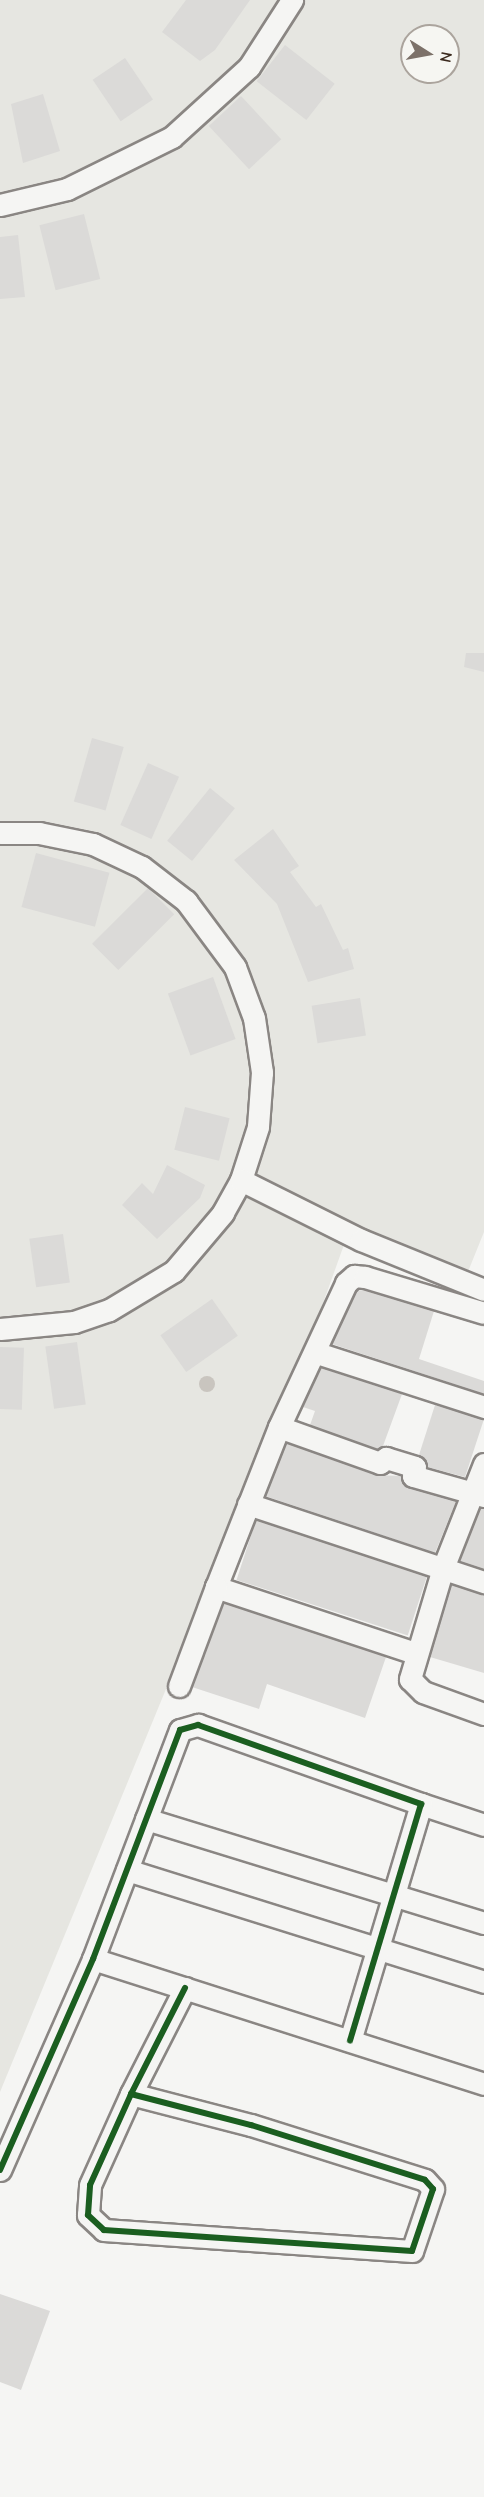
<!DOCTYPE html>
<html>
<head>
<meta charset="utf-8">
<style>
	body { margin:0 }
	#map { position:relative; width:484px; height:2497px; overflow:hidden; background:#f5f5f3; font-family:"Comic Neue",sans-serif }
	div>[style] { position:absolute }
	.green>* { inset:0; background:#e6e6e1 }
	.water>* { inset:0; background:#c9c5bf }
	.round { border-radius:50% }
	.building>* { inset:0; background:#dbdad8; transform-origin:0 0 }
	.roads { filter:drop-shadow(2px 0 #8a8683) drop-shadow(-2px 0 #8a8683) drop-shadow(0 2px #8a8683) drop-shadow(0 -2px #8a8683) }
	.minor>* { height:21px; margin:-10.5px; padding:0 10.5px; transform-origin:10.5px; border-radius:10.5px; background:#f5f5f3 }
	.cycleway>* { height:6px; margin:-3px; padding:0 3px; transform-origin:3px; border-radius:3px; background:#1b5e20 }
	span { translate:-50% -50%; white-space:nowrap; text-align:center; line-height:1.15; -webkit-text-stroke:5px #f6f6f2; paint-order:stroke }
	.north { position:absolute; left:400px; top:24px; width:60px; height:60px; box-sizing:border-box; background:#f6f6f2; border:2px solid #aba49d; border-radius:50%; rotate:101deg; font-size:16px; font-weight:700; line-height:24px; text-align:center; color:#3b2a1e }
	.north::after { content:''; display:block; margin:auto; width:21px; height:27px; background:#7c7169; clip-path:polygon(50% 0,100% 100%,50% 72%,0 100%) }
</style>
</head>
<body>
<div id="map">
	<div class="green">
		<i style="clip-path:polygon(evenodd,0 0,484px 0,484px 1232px,463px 1284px,345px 1242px,309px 1342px,0 2092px,0 0,412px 36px,448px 36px,448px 72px,412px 72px,412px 36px)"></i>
	</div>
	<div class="water">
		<i class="round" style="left:199px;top:1376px;width:16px;height:16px"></i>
	</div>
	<div class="building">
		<i style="clip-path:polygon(186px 0,250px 0,215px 50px,200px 61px,162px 32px)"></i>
		<i style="left:285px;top:45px;width:63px;height:46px;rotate:38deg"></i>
		<i style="left:125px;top:58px;width:50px;height:39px;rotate:56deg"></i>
		<i style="clip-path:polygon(43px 94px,60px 151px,23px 163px,11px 104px)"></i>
		<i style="left:241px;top:96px;width:59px;height:44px;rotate:47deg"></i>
		<i style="left:84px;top:214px;width:67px;height:46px;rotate:76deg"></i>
		<i style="clip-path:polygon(18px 235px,25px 297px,0 299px,0 237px)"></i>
		<i style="clip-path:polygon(466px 653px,484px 653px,484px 672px,464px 667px)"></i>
		<i style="left:92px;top:738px;width:33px;height:66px;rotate:16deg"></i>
		<i style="left:148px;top:763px;width:34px;height:68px;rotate:24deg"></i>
		<i style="left:210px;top:788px;width:32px;height:68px;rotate:39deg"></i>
		<i style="clip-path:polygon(273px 829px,299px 866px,290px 872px,316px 907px,321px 904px,343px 950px,348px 948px,354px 969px,308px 982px,277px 904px,234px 860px)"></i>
		<i style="left:36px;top:853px;width:76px;height:56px;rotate:15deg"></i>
		<i style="left:148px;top:888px;width:37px;height:79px;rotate:45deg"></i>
		<i style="left:213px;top:977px;width:66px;height:48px;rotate:70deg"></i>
		<i style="left:360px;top:998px;width:38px;height:49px;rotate:81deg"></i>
		<i style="left:185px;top:1107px;width:46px;height:44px;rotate:14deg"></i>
		<i style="clip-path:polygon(167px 1165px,205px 1185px,200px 1198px,157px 1239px,122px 1205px,142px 1183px,153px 1194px)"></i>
		<i style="left:63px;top:1234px;width:49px;height:34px;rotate:82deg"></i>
		<i style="clip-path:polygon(363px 1290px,434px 1311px,419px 1359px,484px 1381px,484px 1394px,332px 1344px,356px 1291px)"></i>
		<i style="left:212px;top:1299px;width:45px;height:63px;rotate:55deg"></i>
		<i style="left:77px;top:1342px;width:63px;height:32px;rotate:82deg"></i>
		<i style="left:0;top:1347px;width:24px;height:62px;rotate:2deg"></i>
		<i style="clip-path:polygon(321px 1368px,402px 1394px,383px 1446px,377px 1449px,310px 1425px,315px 1411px,303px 1407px)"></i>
		<i style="clip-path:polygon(435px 1405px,484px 1419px,465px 1477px,427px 1467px,419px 1455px)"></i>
		<i style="clip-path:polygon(286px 1443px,376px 1475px,401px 1476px,409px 1488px,456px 1501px,435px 1553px,265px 1496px)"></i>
		<i style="clip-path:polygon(480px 1508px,484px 1508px,484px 1569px,460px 1561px)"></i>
		<i style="left:256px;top:1520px;width:180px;height:63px;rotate:18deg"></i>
		<i style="clip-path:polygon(451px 1585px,484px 1594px,484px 1673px,430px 1657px)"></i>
		<i style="clip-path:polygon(224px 1603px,386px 1657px,365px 1718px,267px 1684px,259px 1709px,192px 1687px)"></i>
		<i style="clip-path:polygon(0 2294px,50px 2311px,21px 2390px,0 2382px)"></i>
	</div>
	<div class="roads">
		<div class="minor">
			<i style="left:0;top:205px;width:69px;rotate:-13.4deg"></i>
			<i style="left:67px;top:189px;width:117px;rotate:-26.3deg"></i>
			<i style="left:172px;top:137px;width:104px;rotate:-42.3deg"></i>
			<i style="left:249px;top:67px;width:80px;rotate:-57.3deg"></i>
			<i style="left:0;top:833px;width:39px"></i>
			<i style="left:39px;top:833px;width:55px;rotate:11.5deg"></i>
			<i style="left:93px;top:844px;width:54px;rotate:25.1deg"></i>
			<i style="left:142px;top:867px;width:56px;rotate:37.7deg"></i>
			<i style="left:186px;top:901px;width:82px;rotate:53.4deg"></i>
			<i style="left:235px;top:967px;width:54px;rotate:69.6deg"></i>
			<i style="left:254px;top:1018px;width:55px;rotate:81.6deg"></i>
			<i style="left:262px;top:1072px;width:55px;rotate:94.2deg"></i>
			<i style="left:258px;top:1127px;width:56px;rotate:107.8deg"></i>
			<i style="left:241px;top:1180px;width:38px;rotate:119deg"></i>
			<i style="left:223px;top:1213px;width:76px;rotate:130.2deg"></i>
			<i style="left:174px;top:1271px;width:76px;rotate:149deg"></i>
			<i style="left:109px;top:1310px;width:37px;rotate:161deg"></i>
			<i style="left:74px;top:1322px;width:74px;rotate:174.6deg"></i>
			<i style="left:241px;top:1180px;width:134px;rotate:26.6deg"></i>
			<i style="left:361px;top:1240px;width:133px;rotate:22.1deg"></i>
			<i style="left:317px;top:1353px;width:176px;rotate:17.9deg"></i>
			<i style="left:279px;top:1427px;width:107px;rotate:19.6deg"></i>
			<i style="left:380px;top:1463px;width:8px;rotate:-40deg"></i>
			<i style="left:386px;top:1458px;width:30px;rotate:17deg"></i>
			<i style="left:415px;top:1467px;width:9px;rotate:103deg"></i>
			<i style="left:413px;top:1476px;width:74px;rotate:15.7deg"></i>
			<i style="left:484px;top:1464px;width:112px;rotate:111.5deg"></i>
			<i style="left:443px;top:1568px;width:116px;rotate:106.6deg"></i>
			<i style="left:410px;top:1679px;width:18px;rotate:45deg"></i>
			<i style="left:423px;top:1692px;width:65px;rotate:19.8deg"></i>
			<i style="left:248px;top:1504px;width:249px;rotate:18.3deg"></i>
			<i style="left:415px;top:1653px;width:210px;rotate:-161.7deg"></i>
			<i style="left:216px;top:1587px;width:172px;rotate:-68.5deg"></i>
			<i style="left:279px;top:1427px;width:159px;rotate:-65deg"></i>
			<i style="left:346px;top:1283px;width:11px;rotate:-41deg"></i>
			<i style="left:354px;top:1276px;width:11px;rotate:5deg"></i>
			<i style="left:365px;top:1277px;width:124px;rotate:16.8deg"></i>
			<i style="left:179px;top:1686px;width:106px;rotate:-69.5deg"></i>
			<i style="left:421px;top:1804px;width:66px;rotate:18.4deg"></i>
			<i style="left:146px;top:1819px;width:354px;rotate:17.1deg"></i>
			<i style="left:127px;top:1870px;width:374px;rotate:17.4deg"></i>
			<i style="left:93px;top:1959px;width:410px;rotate:17.7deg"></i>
			<i style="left:131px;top:2094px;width:124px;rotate:14.5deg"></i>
			<i style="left:251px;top:2125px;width:182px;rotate:17.5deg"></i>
			<i style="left:425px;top:2180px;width:12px;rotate:48deg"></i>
			<i style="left:433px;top:2189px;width:65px;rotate:108.7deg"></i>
			<i style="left:412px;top:2251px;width:309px;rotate:-176.1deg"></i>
			<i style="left:104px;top:2230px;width:22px;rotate:-137deg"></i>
			<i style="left:88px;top:2215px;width:30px;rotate:-86deg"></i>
			<i style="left:90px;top:2185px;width:100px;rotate:-65.7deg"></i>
			<i style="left:131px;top:2094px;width:119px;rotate:-63deg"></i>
			<i style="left:0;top:2170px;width:231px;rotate:-66.2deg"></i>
			<i style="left:93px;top:1959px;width:245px;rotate:-69.2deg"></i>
			<i style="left:180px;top:1730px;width:19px;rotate:-16deg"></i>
			<i style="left:198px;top:1725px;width:237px;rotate:19.5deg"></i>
			<i style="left:421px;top:1804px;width:247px;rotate:106.7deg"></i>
		</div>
	</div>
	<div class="cycleway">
		<i style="left:131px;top:2094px;width:124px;rotate:14.5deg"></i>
		<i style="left:251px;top:2125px;width:182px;rotate:17.5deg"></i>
		<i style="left:425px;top:2180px;width:12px;rotate:48deg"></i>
		<i style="left:433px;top:2189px;width:65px;rotate:108.7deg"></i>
		<i style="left:412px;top:2251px;width:309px;rotate:-176.1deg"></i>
		<i style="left:104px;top:2230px;width:22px;rotate:-137deg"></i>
		<i style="left:88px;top:2215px;width:30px;rotate:-86deg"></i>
		<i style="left:90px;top:2185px;width:100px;rotate:-65.7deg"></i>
		<i style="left:131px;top:2094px;width:119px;rotate:-63deg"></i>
		<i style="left:0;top:2170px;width:231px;rotate:-66.2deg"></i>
		<i style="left:93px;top:1959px;width:245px;rotate:-69.2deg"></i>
		<i style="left:180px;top:1730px;width:19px;rotate:-16deg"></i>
		<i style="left:198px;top:1725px;width:237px;rotate:19.5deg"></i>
		<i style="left:421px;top:1804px;width:247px;rotate:106.7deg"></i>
	</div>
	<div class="north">N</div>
</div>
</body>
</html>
